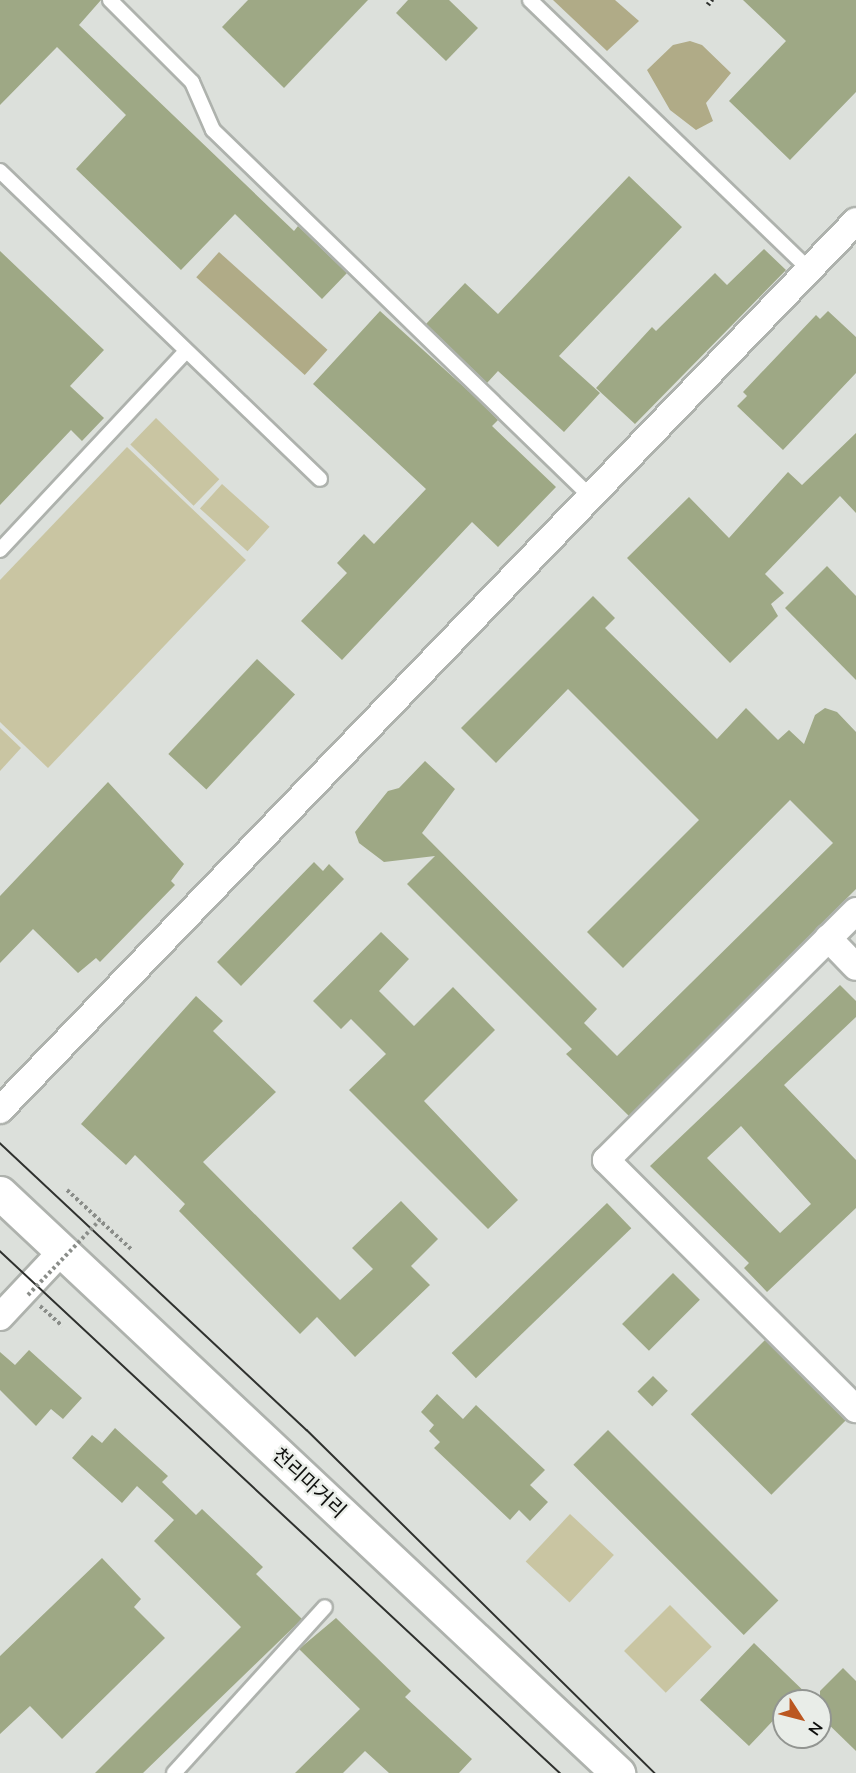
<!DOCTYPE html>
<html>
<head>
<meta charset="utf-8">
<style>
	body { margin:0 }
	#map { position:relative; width:856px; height:1773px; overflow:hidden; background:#dce0db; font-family:"Nunito Sans","Noto Sans KR",sans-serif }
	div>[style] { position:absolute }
	.green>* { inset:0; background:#c9c5a2; transform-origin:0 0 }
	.forest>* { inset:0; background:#b0ab87; transform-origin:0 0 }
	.building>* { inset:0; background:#9ea885; transform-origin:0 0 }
	.path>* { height:4px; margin-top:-2px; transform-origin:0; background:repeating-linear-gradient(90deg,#8a8d89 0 3px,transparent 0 6px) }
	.roads { filter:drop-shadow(2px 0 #aeb2ad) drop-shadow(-2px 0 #aeb2ad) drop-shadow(0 2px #aeb2ad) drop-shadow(0 -2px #aeb2ad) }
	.service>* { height:14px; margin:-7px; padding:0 7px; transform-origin:7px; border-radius:7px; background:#fff }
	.minor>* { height:26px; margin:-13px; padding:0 13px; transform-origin:13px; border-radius:13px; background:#fff }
	.trunk>* { height:33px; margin:-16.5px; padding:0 16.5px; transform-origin:16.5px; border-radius:16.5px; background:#fff }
	.tram>* { height:1.5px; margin:-0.75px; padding:0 0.75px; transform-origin:0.75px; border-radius:0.75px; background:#2f312e }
	.rail>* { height:7px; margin-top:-3.5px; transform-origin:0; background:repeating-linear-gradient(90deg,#e9ede8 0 14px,#2f312e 0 28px); box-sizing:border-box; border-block:2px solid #2f312e }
	.path-bridge>* { height:4px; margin-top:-2px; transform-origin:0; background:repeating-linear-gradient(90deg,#8a8d89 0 3px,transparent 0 6px) }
	span { translate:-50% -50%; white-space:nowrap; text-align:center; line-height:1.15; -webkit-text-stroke:4.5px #e9ede8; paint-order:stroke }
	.street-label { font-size:20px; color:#0f100e }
	.north { position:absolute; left:772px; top:1689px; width:60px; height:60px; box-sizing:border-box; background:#e9ede8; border:2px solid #929591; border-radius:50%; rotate:126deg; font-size:16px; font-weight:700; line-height:24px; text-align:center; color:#0f100e }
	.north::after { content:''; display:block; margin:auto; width:21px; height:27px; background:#bb5721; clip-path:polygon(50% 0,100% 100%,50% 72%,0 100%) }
</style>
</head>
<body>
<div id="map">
	<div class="green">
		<i style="left:156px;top:418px;width:88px;height:37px;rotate:44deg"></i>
		<i style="clip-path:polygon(127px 447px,246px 560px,48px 768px,0 722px,0 580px)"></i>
		<i style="left:222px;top:484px;width:64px;height:33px;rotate:42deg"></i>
		<i style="clip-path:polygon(0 728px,21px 748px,0 771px)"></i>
		<i style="left:570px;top:1514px;width:60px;height:65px;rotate:43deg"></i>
		<i style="left:670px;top:1605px;width:59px;height:65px;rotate:45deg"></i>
	</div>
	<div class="forest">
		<i style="clip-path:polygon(553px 0,615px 0,639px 21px,607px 51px)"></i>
		<i style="clip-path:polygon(690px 41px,702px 45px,731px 73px,706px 103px,713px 121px,696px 130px,670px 110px,647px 70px,673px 45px)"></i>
		<i style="left:219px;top:252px;width:146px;height:34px;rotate:42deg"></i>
	</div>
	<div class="building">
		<i style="clip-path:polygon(0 0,101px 0,79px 25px,294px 231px,298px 226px,347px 273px,322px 299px,235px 214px,181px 270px,76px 169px,126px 115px,57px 47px,0 105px)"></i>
		<i style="clip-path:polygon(248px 0,368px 0,284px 88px,222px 27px)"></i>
		<i style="clip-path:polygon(408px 0,449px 0,478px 28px,446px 61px,396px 13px)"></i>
		<i style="clip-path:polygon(743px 0,856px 0,856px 92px,790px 160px,729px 101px,786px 41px)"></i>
		<i style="clip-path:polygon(629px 176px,682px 227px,559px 356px,600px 393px,564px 432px,498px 371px,487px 383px,426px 324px,465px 283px,498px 314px)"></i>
		<i style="clip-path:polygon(764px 249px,786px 270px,635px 424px,596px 388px,652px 327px,656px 331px,715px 273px,727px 285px)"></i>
		<i style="clip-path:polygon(0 251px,104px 350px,70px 386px,104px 418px,82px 441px,71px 430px,0 505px)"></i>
		<i style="clip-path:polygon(380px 311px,474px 396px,498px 420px,492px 426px,556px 487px,498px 547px,472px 522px,342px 660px,301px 621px,347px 573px,337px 563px,364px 534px,374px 544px,426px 489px,313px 384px)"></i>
		<i style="clip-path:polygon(828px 311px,856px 337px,856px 373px,783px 450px,737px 406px,747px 396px,743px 392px,816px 315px,820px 319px)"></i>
		<i style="clip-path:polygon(856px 433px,856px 513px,840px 496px,765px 574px,784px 593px,771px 604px,778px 616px,730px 663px,627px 558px,689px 497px,729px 538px,788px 472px,802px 485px)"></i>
		<i style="clip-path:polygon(827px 566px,856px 596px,856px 680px,785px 608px)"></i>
		<i style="clip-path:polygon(593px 596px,615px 618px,605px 628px,717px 739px,746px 708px,778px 740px,789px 730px,804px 744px,815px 715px,825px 708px,837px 712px,856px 732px,856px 889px,629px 1116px,566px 1054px,572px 1049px,407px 884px,435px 856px,384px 862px,359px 843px,355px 832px,388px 791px,399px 788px,425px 761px,455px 789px,422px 833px,597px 1009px,584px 1023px,617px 1056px,833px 843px,790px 800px,623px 968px,587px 932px,699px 820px,568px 689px,496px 763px,461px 728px)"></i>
		<i style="left:257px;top:659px;width:52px;height:130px;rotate:43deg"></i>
		<i style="clip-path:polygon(108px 782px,184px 864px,171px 881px,175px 885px,100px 962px,96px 958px,78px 973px,33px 929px,0 963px,0 896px)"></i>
		<i style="clip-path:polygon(314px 862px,323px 871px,329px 864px,344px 879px,241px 986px,217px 962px)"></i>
		<i style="clip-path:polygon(381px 932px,409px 959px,379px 991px,414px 1026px,453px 987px,495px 1030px,424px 1101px,518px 1200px,488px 1229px,349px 1090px,386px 1054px,351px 1019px,341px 1029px,313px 1001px)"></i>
		<i style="clip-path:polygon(evenodd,840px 985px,856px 1001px,856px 1017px,784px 1085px,856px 1160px,856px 1208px,767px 1292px,744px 1268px,749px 1263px,650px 1166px,840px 985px,741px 1126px,811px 1204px,780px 1233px,707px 1158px,741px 1126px)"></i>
		<i style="clip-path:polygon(196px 996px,223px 1021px,213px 1031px,276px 1092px,203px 1162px,340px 1300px,373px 1269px,352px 1248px,401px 1201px,438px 1239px,411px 1266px,430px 1285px,355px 1357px,317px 1317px,300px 1334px,179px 1211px,185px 1204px,135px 1155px,126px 1165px,81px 1124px)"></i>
		<i style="left:607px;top:1203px;width:35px;height:216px;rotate:46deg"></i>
		<i style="left:673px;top:1273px;width:38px;height:72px;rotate:45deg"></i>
		<i style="left:765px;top:1340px;width:114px;height:105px;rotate:45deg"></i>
		<i style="clip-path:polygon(29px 1350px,82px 1398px,63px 1419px,51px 1409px,36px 1426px,0 1390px,0 1352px,15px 1365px)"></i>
		<i style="left:653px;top:1376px;width:21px;height:22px;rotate:45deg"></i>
		<i style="clip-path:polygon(437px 1394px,463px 1419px,476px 1405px,545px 1470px,530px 1485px,548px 1502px,530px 1521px,519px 1510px,510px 1520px,434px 1448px,440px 1442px,429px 1431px,434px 1425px,421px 1412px)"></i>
		<i style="clip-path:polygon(115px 1428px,168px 1476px,162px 1482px,196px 1515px,202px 1509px,263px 1567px,256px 1574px,302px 1619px,143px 1773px,95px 1773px,241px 1627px,154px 1541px,174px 1520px,137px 1486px,122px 1503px,72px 1458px,92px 1435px,102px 1443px)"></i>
		<i style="left:608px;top:1430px;width:241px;height:49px;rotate:45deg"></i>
		<i style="clip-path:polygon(102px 1558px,141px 1599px,134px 1607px,165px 1638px,62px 1739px,30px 1706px,0 1734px,0 1656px)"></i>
		<i style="clip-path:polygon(336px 1618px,411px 1691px,405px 1697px,472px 1759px,459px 1773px,389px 1773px,365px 1751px,343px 1773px,295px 1773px,360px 1709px,299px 1649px)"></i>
		<i style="clip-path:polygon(754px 1643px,814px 1701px,784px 1701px,784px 1709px,749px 1746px,700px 1700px)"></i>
		<i style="clip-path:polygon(843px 1668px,856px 1681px,856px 1751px,820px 1716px,820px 1691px)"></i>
	</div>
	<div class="path">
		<i style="left:67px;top:1190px;width:87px;rotate:42.7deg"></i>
		<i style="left:40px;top:1306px;width:30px;rotate:42deg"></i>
	</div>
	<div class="roads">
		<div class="service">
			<i style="left:110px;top:0;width:116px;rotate:45deg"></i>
			<i style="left:192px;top:82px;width:52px;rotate:66.4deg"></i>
			<i style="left:213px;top:130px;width:525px;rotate:44.15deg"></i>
			<i style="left:530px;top:0;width:389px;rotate:44deg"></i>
			<i style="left:0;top:171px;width:444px;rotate:43.9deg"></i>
			<i style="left:0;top:550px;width:272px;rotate:-46.9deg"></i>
			<i style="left:174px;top:1773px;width:224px;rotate:-47.7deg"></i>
		</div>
		<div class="minor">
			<i style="left:856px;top:911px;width:353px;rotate:135.1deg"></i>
			<i style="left:606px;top:1160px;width:353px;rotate:44.9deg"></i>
			<i style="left:828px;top:938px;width:40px;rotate:46deg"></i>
			<i style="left:0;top:1110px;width:1234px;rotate:-46.08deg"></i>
			<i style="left:0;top:1317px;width:91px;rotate:-46.8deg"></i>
		</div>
		<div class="trunk">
			<i style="left:0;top:1193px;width:848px;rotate:43.18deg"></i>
		</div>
	</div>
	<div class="tram">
		<i style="left:0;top:1143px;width:420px;rotate:43.1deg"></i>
		<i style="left:307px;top:1430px;width:489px;rotate:44.6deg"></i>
		<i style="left:0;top:1251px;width:766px;rotate:42.99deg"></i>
	</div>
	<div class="rail">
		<i style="left:708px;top:0;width:5px;rotate:37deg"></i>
	</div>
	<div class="path-bridge">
		<i style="left:28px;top:1295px;width:104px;rotate:-46.2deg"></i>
	</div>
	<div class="street-label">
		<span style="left:309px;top:1483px;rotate:43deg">천리마거리</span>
	</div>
	<div class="north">N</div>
</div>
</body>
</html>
